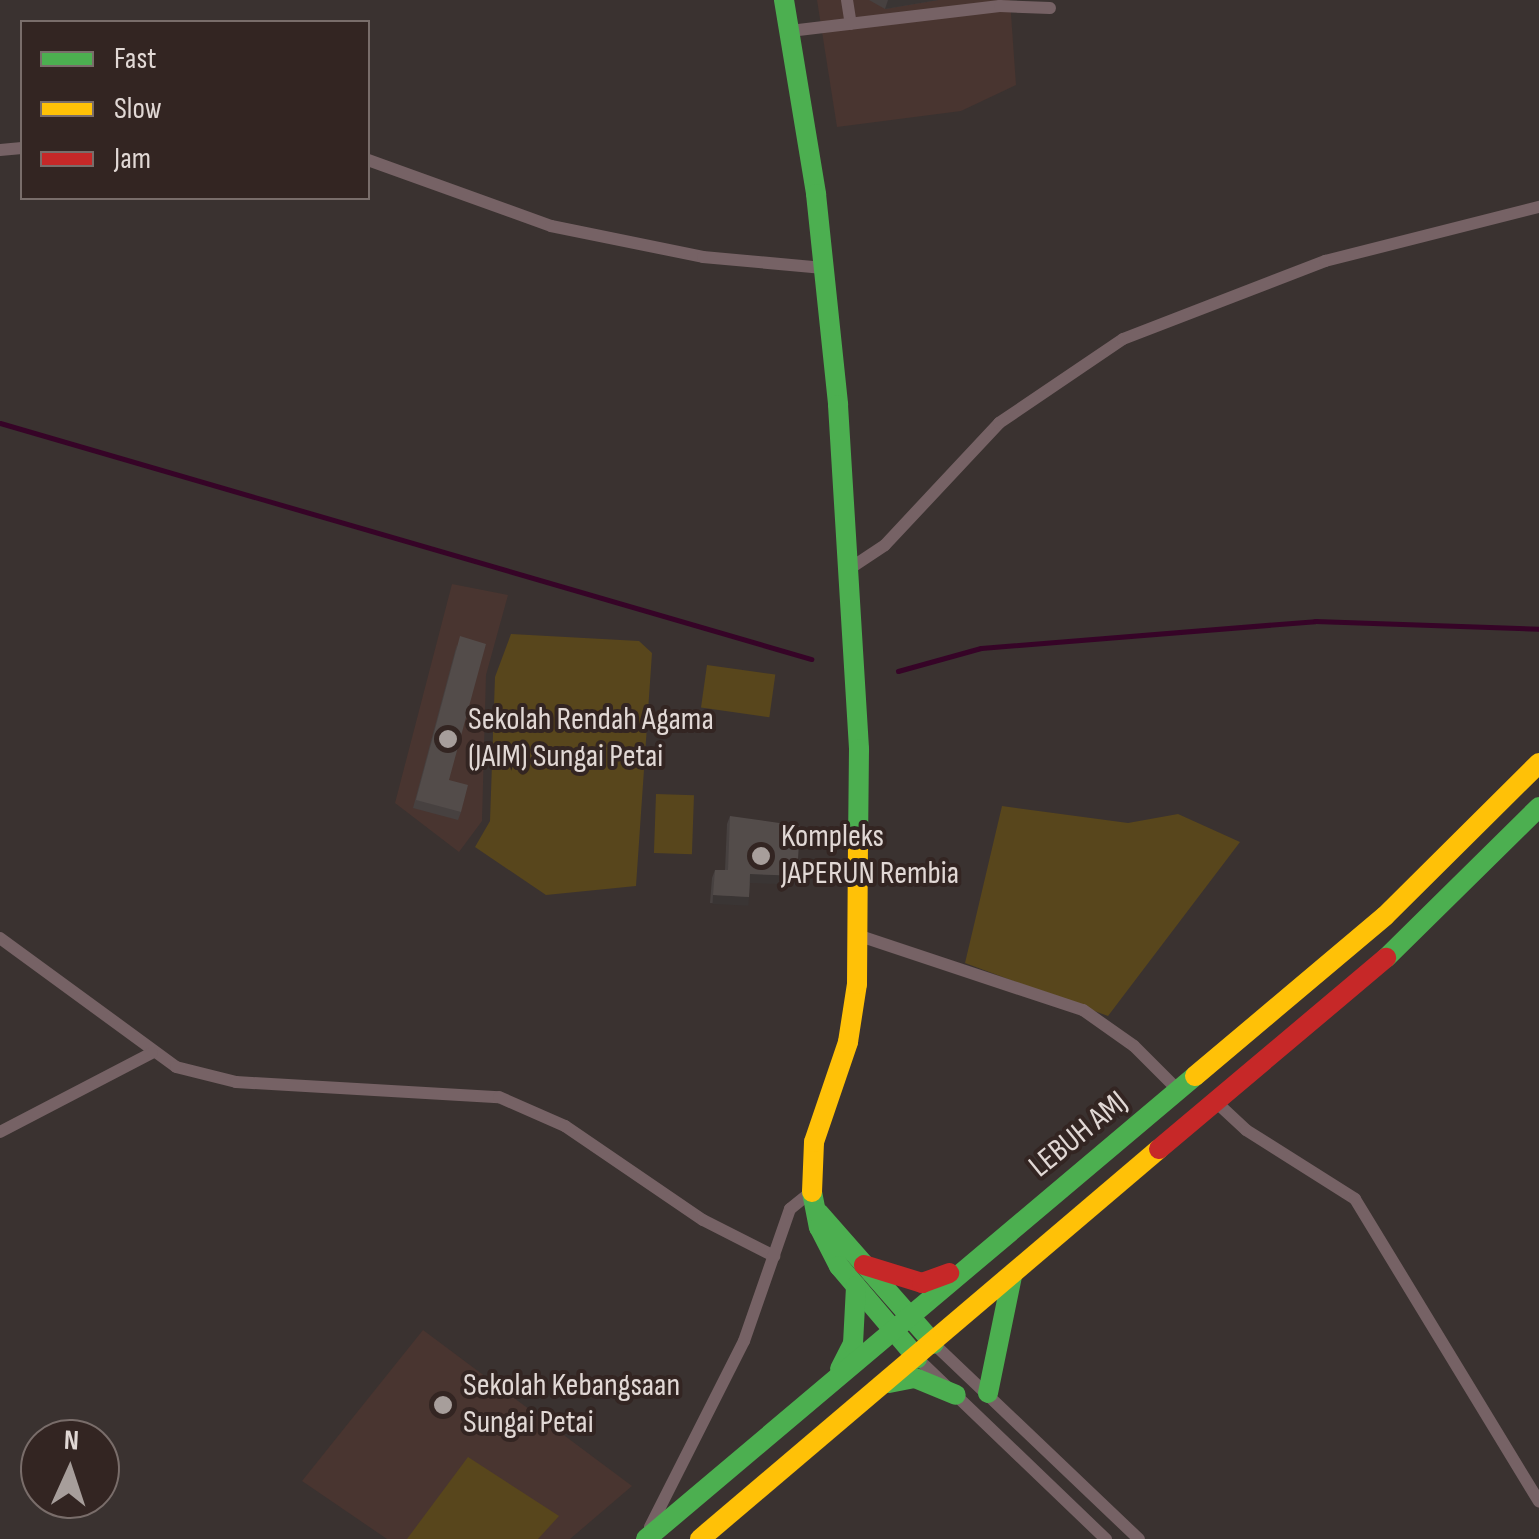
<!DOCTYPE html>
<html>
<head>
<meta charset="utf-8">
<style>
	body { margin:0 }
	#map { position:relative; width:1539px; height:1539px; overflow:hidden; background:#3a3230; font-family:"Sofia Sans Condensed",sans-serif }
	div>[style] { position:absolute }
	.built>* { inset:0; background:#493530 }
	.green>* { inset:0; background:#58461c; transform-origin:0 0 }
	.stream>* { height:5px; margin:-2.5px; padding:0 2.5px; transform-origin:2.5px; border-radius:2.5px; background:#360427 }
	.street>* { height:12px; margin:-6px; padding:0 6px; transform-origin:6px; border-radius:6px; background:#766265 }
	.fast>* { height:20px; margin:-10px; padding:0 10px; transform-origin:10px; border-radius:10px; background:#4caf50 }
	.slow>* { height:20px; margin:-10px; padding:0 10px; transform-origin:10px; border-radius:10px; background:#ffc107 }
	.jam>* { height:20px; margin:-10px; padding:0 10px; transform-origin:10px; border-radius:10px; background:#c62828 }
	.wall>* { inset:0; background:#474140 }
	.shaded-wall>* { inset:0; background:#3a3534; transform-origin:0 0 }
	.building>* { inset:0; background:#534c4a }
	.dots>* { width:28px; height:28px; translate:-50% -50%; box-sizing:border-box; border:5px solid #332522; border-radius:50% }
	span { translate:-50% -50%; white-space:nowrap; text-align:center; line-height:1.15; -webkit-text-stroke:8px #332522; paint-order:stroke }
	.poi-label { font-size:32px; color:#e1d8d5 }
	.left { translate:0 -50%; text-align:left }
	.street-label { font-size:32px; color:#e1d8d5 }
	.legend { position:absolute; left:20px; top:20px; width:350px; height:180px; box-sizing:border-box; background:#332522; border:2px solid #796d6a; margin:0; padding:12px 18px; list-style:none; font-size:30px; color:#e1d8d5 }
	.legend li { display:flex; align-items:center; gap:20px; height:50px }
	.legend b { width:50px; border:2px solid #796d6a }
	.north { position:absolute; left:20px; top:1419px; width:100px; height:100px; box-sizing:border-box; background:#332522; border:2px solid #796d6a; border-radius:50%; rotate:3deg; font-size:28px; font-weight:700; line-height:40px; text-align:center; color:#e1d8d5 }
	.north::after { content:''; display:block; margin:auto; width:35px; height:45px; background:#a79e9b; clip-path:polygon(50% 0,100% 100%,50% 72%,0 100%) }
</style>
</head>
<body>
<div id="map">
	<div class="built">
		<i style="clip-path:polygon(817px 0,1010px 0,1016px 85px,961px 111px,837px 127px)"></i>
		<i style="clip-path:polygon(452px 584px,508px 595px,486px 675px,482px 821px,459px 852px,395px 803px)"></i>
		<i style="clip-path:polygon(423px 1330px,632px 1486px,570px 1539px,387px 1539px,302px 1481px)"></i>
	</div>
	<div class="green">
		<i style="clip-path:polygon(511px 634px,639px 641px,652px 653px,636px 886px,546px 895px,475px 847px,490px 821px,495px 677px)"></i>
		<i style="left:707px;top:665px;width:69px;height:43px;rotate:8deg"></i>
		<i style="left:656px;top:794px;width:38px;height:59px;rotate:2deg"></i>
		<i style="clip-path:polygon(1002px 806px,1128px 823px,1178px 814px,1240px 842px,1108px 1016px,965px 963px)"></i>
		<i style="clip-path:polygon(468px 1457px,559px 1516px,538px 1539px,407px 1539px)"></i>
	</div>
	<div class="stream">
		<i style="left:0;top:423px;width:845px;rotate:16.22deg"></i>
		<i style="left:898px;top:671px;width:86px;rotate:-15.5deg"></i>
		<i style="left:981px;top:648px;width:335px;rotate:-4.6deg"></i>
		<i style="left:1315px;top:621px;width:224px;rotate:2deg"></i>
	</div>
	<div class="street">
		<i style="left:847px;top:0;width:24px;rotate:81deg"></i>
		<i style="left:790px;top:31px;width:211px;rotate:-6.8deg"></i>
		<i style="left:1000px;top:6px;width:50px;rotate:2.3deg"></i>
		<i style="left:0;top:150px;width:22px;rotate:-5deg"></i>
		<i style="left:368px;top:160px;width:195px;rotate:19.8deg"></i>
		<i style="left:551px;top:226px;width:155px;rotate:11.5deg"></i>
		<i style="left:703px;top:257px;width:121px;rotate:5.2deg"></i>
		<i style="left:849px;top:569px;width:43px;rotate:-33.7deg"></i>
		<i style="left:885px;top:545px;width:167px;rotate:-46.9deg"></i>
		<i style="left:999px;top:423px;width:150px;rotate:-34.1deg"></i>
		<i style="left:1123px;top:339px;width:217px;rotate:-21.1deg"></i>
		<i style="left:1325px;top:261px;width:221px;rotate:-14.2deg"></i>
		<i style="left:860px;top:936px;width:235px;rotate:18.4deg"></i>
		<i style="left:1083px;top:1010px;width:62px;rotate:35.2deg"></i>
		<i style="left:1134px;top:1046px;width:64px;rotate:45deg"></i>
		<i style="left:0;top:938px;width:218px;rotate:36.2deg"></i>
		<i style="left:176px;top:1067px;width:62px;rotate:14deg"></i>
		<i style="left:236px;top:1082px;width:263px;rotate:3.3deg"></i>
		<i style="left:499px;top:1097px;width:72px;rotate:23.7deg"></i>
		<i style="left:565px;top:1126px;width:167px;rotate:34.3deg"></i>
		<i style="left:703px;top:1220px;width:80px;rotate:26.9deg"></i>
		<i style="left:1216px;top:1102px;width:41px;rotate:43deg"></i>
		<i style="left:1246px;top:1130px;width:129px;rotate:32.3deg"></i>
		<i style="left:1355px;top:1199px;width:354px;rotate:58.7deg"></i>
		<i style="left:0;top:1132px;width:171px;rotate:-27.5deg"></i>
		<i style="left:934px;top:1344px;width:283px;rotate:43.6deg"></i>
		<i style="left:917px;top:1358px;width:262px;rotate:43.8deg"></i>
		<i style="left:650px;top:1527px;width:208px;rotate:-63.2deg"></i>
		<i style="left:744px;top:1341px;width:140px;rotate:-70.8deg"></i>
		<i style="left:790px;top:1209px;width:28px;rotate:-39deg"></i>
	</div>
	<div class="fast">
		<i style="left:784px;top:0;width:197px;rotate:80.6deg"></i>
		<i style="left:816px;top:194px;width:212px;rotate:84deg"></i>
		<i style="left:838px;top:405px;width:345px;rotate:86.5deg"></i>
		<i style="left:859px;top:749px;width:99px;rotate:90.6deg"></i>
		<i style="left:1386px;top:958px;width:215px;rotate:-44.6deg"></i>
		<i style="left:812px;top:1192px;width:36px;rotate:79deg"></i>
		<i style="left:819px;top:1227px;width:44px;rotate:62.9deg"></i>
		<i style="left:839px;top:1266px;width:121px;rotate:49.7deg"></i>
		<i style="left:819px;top:1213px;width:174px;rotate:48.7deg"></i>
		<i style="left:840px;top:1369px;width:28px;rotate:-63deg"></i>
		<i style="left:853px;top:1344px;width:58px;rotate:-87deg"></i>
		<i style="left:889px;top:1383px;width:26px;rotate:-11deg"></i>
		<i style="left:915px;top:1378px;width:44px;rotate:22.5deg"></i>
		<i style="left:988px;top:1393px;width:119px;rotate:-78.4deg"></i>
		<i style="left:646px;top:1539px;width:718px;rotate:-40.14deg"></i>
	</div>
	<div class="slow">
		<i style="left:1195px;top:1076px;width:248px;rotate:-40.1deg"></i>
		<i style="left:1385px;top:916px;width:217px;rotate:-44.8deg"></i>
		<i style="left:812px;top:1192px;width:50px;rotate:-87.7deg"></i>
		<i style="left:814px;top:1142px;width:106px;rotate:-71.2deg"></i>
		<i style="left:848px;top:1042px;width:59px;rotate:-81.2deg"></i>
		<i style="left:857px;top:984px;width:136px;rotate:-89.6deg"></i>
		<i style="left:700px;top:1539px;width:602px;rotate:-40.35deg"></i>
	</div>
	<div class="jam">
		<i style="left:1159px;top:1149px;width:297px;rotate:-40.1deg"></i>
		<i style="left:864px;top:1265px;width:61px;rotate:17.2deg"></i>
		<i style="left:922px;top:1283px;width:29px;rotate:-20deg"></i>
	</div>
	<div class="wall">
		<i style="clip-path:polygon(869px 0,938px 0,885px 9px)"></i>
		<i style="clip-path:polygon(457px 644px,449px 780px,461px 812px,458px 820px,413px 808px)"></i>
		<i style="clip-path:polygon(730px 816px,794px 884px,750px 882px,749px 897px,746px 905px,710px 903px,712px 878px,715px 870px,725px 870px,727px 824px)"></i>
	</div>
	<div class="shaded-wall">
		<i style="clip-path:polygon(888px 0,938px 0,885px 9px)"></i>
		<i style="left:750px;top:874px;width:47px;height:9px;rotate:2deg"></i>
		<i style="left:713px;top:895px;width:36px;height:9px;rotate:3deg"></i>
	</div>
	<div class="building">
		<i style="clip-path:polygon(460px 636px,486px 644px,449px 780px,468px 785px,461px 812px,416px 800px)"></i>
		<i style="clip-path:polygon(730px 816px,800px 826px,797px 876px,750px 874px,749px 897px,713px 895px,715px 870px,728px 870px)"></i>
	</div>
	<div class="dots">
		<i style="left:448px;top:739px;background:#a79e9b"></i>
		<i style="left:761px;top:856px;background:#a79e9b"></i>
		<i style="left:443px;top:1405px;background:#a79e9b"></i>
	</div>
	<div class="poi-label">
		<span class="left" style="left:468px;top:739px">Sekolah Rendah Agama<br>(JAIM) Sungai Petai</span>
		<span class="left" style="left:781px;top:856px">Kompleks<br>JAPERUN Rembia</span>
		<span class="left" style="left:463px;top:1405px">Sekolah Kebangsaan<br>Sungai Petai</span>
	</div>
	<div class="street-label">
		<span style="left:1079px;top:1135px;rotate:-39deg">LEBUH AMJ</span>
	</div>
	<ul class="legend">
	<li><b style="height:12px;background:#4caf50"></b>Fast</li>
	<li><b style="height:12px;background:#ffc107"></b>Slow</li>
	<li><b style="height:12px;background:#c62828"></b>Jam</li>
	</ul>
	<div class="north">N</div>
</div>
</body>
</html>
